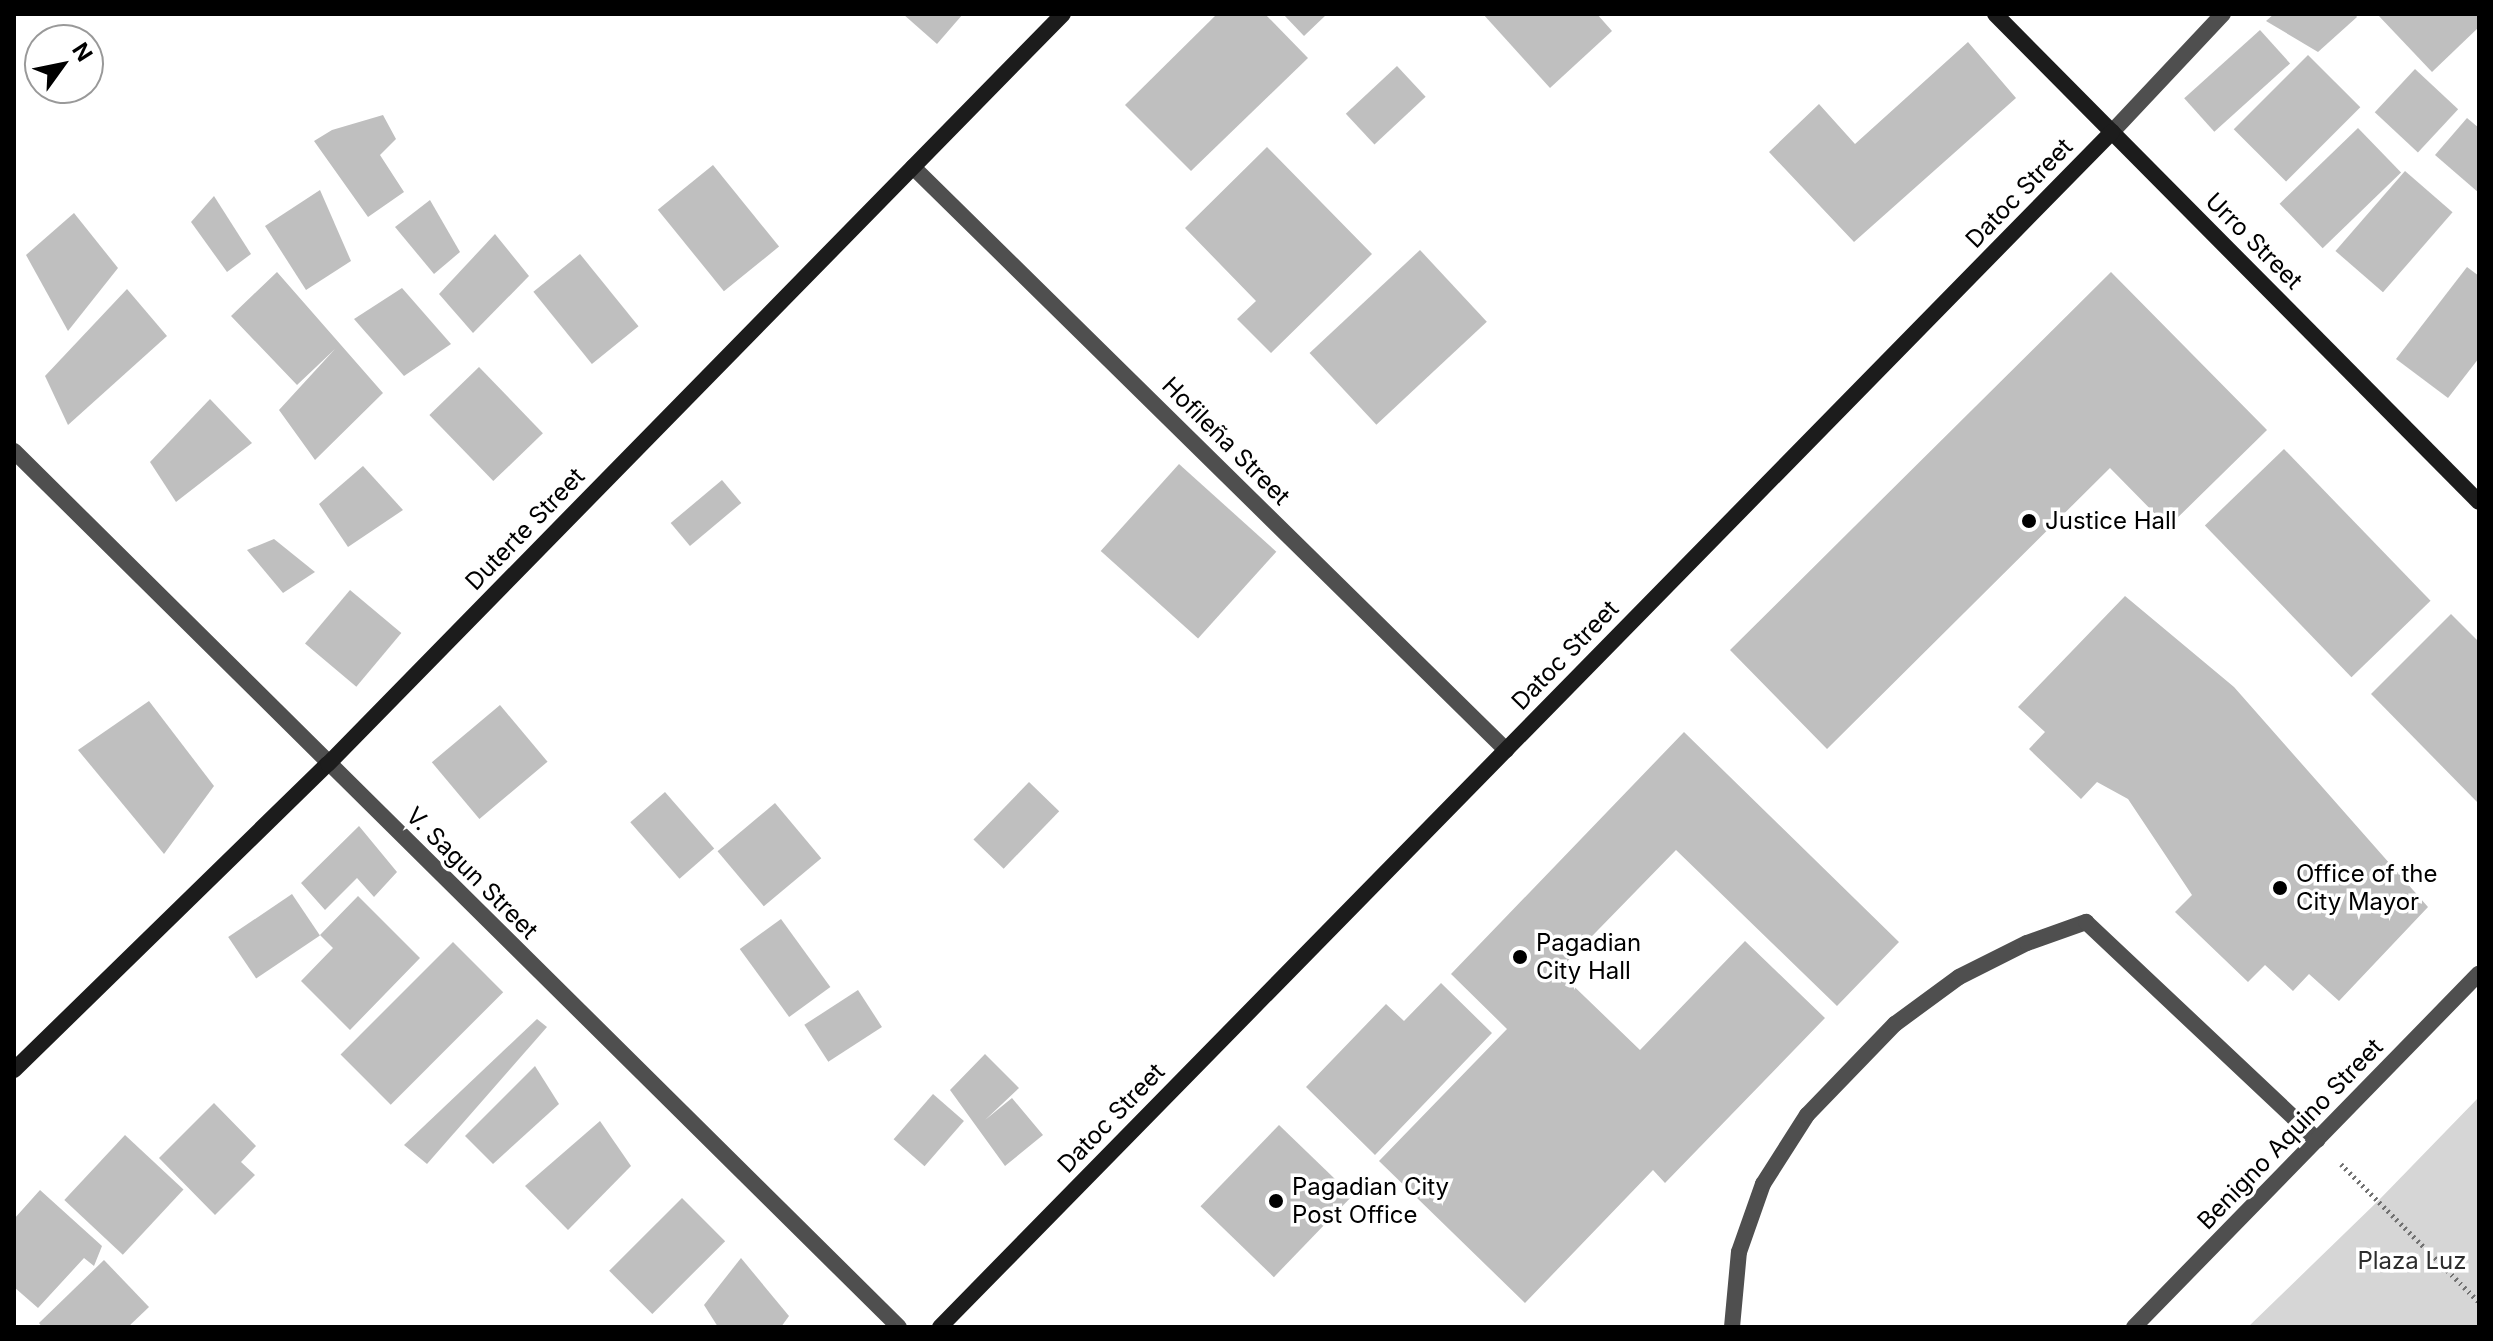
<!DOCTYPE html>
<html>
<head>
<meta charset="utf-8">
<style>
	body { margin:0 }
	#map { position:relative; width:2493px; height:1341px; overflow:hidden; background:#fff; font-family:Inter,sans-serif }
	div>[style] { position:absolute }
	.green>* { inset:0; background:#d6d6d6 }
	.building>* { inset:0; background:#bfbfbf; transform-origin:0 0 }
	.path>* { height:5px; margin-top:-2.5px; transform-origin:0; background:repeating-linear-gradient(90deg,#717171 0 2px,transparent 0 6px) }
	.lane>* { height:16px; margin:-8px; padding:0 8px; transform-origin:8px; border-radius:8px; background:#4f4f4f }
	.street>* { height:16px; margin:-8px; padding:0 8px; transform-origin:8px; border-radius:8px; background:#4f4f4f }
	.secondary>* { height:16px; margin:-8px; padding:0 8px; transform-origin:8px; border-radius:8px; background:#1c1c1c }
	.dots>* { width:22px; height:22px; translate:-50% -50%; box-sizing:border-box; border:4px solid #fff; border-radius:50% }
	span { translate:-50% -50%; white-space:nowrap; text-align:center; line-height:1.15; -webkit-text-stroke:7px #fff; paint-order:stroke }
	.street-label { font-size:24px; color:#000 }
	.poi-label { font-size:24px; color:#000 }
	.left { translate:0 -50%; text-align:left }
	.park-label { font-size:24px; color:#2d2d2d }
	.frame { position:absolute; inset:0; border:16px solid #000; pointer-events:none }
	.north { position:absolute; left:24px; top:24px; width:80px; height:80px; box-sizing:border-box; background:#fff; border:2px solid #999; border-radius:50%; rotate:57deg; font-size:22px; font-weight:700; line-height:32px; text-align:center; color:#000 }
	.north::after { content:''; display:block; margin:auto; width:28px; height:36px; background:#000; clip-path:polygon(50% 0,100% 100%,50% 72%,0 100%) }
</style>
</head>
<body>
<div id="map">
	<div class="green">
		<i style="clip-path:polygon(2479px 1097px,2479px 1327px,2248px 1327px,2378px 1201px)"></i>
	</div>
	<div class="building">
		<i style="clip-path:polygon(903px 14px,963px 14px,937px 44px)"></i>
		<i style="clip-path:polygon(1217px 14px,1265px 14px,1308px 58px,1191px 171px,1125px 105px)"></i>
		<i style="clip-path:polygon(1283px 14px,1327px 14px,1304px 36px)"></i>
		<i style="clip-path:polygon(1483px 14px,1597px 14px,1612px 31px,1550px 88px)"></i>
		<i style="clip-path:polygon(2274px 14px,2355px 14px,2357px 17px,2318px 52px,2266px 21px)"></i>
		<i style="clip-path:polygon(2377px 14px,2479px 14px,2479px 27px,2432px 72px)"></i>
		<i style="left:2260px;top:30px;width:45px;height:102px;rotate:48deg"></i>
		<i style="clip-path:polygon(1968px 42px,2016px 98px,1854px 242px,1769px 152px,1819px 104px,1855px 144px)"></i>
		<i style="left:2308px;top:55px;width:74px;height:105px;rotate:45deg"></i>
		<i style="left:1397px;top:66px;width:42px;height:70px;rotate:47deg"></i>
		<i style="left:2415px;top:69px;width:59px;height:59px;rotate:43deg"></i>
		<i style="clip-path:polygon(383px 115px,396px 139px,380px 155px,404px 192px,368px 217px,314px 141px,332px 130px)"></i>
		<i style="clip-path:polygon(2467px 118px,2479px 128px,2479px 193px,2435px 155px)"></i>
		<i style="left:2358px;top:128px;width:62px;height:109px;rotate:46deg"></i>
		<i style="clip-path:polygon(1267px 147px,1372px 254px,1271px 353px,1237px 319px,1256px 301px,1185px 228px)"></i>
		<i style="left:713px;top:165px;width:105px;height:71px;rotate:51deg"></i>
		<i style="left:2405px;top:171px;width:63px;height:106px;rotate:41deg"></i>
		<i style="clip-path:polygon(320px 190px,351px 261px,306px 290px,265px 226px)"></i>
		<i style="clip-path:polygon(214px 196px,251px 254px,227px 272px,191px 222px)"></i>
		<i style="clip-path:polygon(430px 200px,460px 252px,434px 274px,395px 227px)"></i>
		<i style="clip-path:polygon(74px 213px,118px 268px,68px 331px,26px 255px)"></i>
		<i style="clip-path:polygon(495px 234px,529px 276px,473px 333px,439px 294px)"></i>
		<i style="left:1420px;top:250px;width:98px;height:151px;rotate:47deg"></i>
		<i style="left:580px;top:254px;width:93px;height:60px;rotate:51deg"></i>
		<i style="clip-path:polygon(2467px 267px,2479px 276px,2479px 358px,2448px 398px,2396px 359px)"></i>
		<i style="clip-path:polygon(277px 272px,383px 393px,315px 460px,279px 410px,335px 349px,297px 385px,231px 316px)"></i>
		<i style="clip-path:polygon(2111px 272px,2267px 430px,2168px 527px,2110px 468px,1827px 749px,1730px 650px)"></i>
		<i style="clip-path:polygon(402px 288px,451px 344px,404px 376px,354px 319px)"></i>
		<i style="clip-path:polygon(127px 289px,167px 336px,68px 425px,45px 376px)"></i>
		<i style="left:479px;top:367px;width:92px;height:69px;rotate:46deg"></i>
		<i style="clip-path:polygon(210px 399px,252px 443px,176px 502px,150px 462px)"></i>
		<i style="left:2284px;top:449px;width:211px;height:110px;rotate:46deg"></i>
		<i style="left:1179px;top:464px;width:131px;height:117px;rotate:42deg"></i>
		<i style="clip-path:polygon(363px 466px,403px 510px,348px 547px,319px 504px)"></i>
		<i style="left:722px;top:480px;width:30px;height:67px;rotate:50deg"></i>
		<i style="clip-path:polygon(274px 539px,315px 572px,283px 593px,247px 550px)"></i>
		<i style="left:350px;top:590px;width:67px;height:70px;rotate:40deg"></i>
		<i style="clip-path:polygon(2125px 596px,2234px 687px,2428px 907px,2339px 1001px,2309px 974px,2293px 991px,2265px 965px,2248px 982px,2175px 912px,2192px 895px,2128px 799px,2097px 782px,2081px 799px,2029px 749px,2045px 732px,2018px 707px)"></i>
		<i style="clip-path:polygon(2451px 614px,2479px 642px,2479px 804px,2371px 694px)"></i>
		<i style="clip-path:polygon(149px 701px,214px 786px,164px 854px,78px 750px)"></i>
		<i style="left:500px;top:705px;width:74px;height:89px;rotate:50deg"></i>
		<i style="clip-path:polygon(1684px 732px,1899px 942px,1837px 1006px,1676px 850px,1558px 971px,1640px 1050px,1745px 941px,1825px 1018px,1665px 1183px,1653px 1170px,1525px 1303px,1379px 1161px,1507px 1029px,1451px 974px)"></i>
		<i style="left:1029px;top:782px;width:42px;height:80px;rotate:44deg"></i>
		<i style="left:665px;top:792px;width:75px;height:46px;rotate:49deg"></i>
		<i style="left:775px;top:803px;width:72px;height:75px;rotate:50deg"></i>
		<i style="clip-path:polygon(359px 826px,397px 872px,374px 897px,357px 878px,325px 910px,301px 883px)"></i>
		<i style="left:292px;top:894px;width:50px;height:77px;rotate:56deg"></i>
		<i style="clip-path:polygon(358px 896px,420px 958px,350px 1030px,301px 981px,333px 948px,320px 935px)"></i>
		<i style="left:781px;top:919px;width:84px;height:51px;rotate:54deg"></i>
		<i style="left:453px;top:942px;width:71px;height:159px;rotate:45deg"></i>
		<i style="clip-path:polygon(1441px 983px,1492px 1033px,1375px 1155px,1306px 1087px,1386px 1004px,1404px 1021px)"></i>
		<i style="left:858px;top:990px;width:44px;height:64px;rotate:57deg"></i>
		<i style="clip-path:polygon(537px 1019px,547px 1027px,427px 1164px,404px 1145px)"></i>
		<i style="clip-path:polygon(985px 1054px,1019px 1088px,985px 1120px,1012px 1098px,1043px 1135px,1005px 1166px,950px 1090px)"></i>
		<i style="clip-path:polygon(535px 1066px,559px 1104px,493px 1164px,465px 1136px)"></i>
		<i style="left:933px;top:1094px;width:41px;height:60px;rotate:41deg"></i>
		<i style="clip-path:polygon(214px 1103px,256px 1146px,241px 1162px,255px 1175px,215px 1215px,159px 1158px)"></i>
		<i style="clip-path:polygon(600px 1121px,631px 1166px,568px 1230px,525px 1186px)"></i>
		<i style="left:1279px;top:1125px;width:102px;height:113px;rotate:44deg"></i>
		<i style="left:125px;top:1135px;width:80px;height:89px;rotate:43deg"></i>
		<i style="clip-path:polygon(40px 1190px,102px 1246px,94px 1266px,84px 1258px,38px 1308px,14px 1287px,14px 1219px)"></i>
		<i style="left:682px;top:1198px;width:61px;height:103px;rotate:45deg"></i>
		<i style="clip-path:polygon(741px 1258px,789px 1316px,781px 1327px,718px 1327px,704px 1305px)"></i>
		<i style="clip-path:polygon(104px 1260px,149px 1307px,128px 1327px,42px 1327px,39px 1323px)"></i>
	</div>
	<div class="path">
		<i style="left:2341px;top:1164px;width:195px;rotate:45deg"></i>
	</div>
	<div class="lane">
		<i style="left:1732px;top:1327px;width:75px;rotate:-84.7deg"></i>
		<i style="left:1739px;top:1252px;width:72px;rotate:-70.6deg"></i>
		<i style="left:1763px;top:1184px;width:82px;rotate:-57.5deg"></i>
		<i style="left:1807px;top:1115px;width:127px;rotate:-46deg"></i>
		<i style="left:1895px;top:1024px;width:79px;rotate:-36.3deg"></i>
		<i style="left:1959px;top:977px;width:76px;rotate:-26.6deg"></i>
		<i style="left:2027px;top:943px;width:63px;rotate:-19.6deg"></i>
		<i style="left:2086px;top:922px;width:318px;rotate:43.3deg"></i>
	</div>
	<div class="street">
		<i style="left:2112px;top:132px;width:162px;rotate:-46.8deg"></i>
		<i style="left:913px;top:167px;width:832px;rotate:44.51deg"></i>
		<i style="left:14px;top:451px;width:1245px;rotate:44.71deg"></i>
		<i style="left:2134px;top:1327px;width:494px;rotate:-45.7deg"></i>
	</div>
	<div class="secondary">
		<i style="left:1995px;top:14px;width:687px;rotate:45.24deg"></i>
		<i style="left:14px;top:1070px;width:438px;rotate:-44.3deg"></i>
		<i style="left:328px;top:764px;width:1050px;rotate:-45.58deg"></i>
		<i style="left:940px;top:1327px;width:1674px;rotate:-45.56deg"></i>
	</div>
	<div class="dots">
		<i style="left:2029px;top:521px;background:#000"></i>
		<i style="left:2280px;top:888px;background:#000"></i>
		<i style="left:1520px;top:957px;background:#000"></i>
		<i style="left:1276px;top:1201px;background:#000"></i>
	</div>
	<div class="street-label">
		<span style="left:2019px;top:193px;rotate:-46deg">Datoc Street</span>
		<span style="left:2254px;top:241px;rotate:45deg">Urro Street</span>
		<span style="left:1226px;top:441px;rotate:45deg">Hofileña Street</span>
		<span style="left:525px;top:529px;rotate:-46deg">Duterte Street</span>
		<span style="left:1565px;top:655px;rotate:-46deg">Datoc Street</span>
		<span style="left:472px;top:873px;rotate:45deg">V. Sagun Street</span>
		<span style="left:1111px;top:1118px;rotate:-46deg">Datoc Street</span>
		<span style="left:2290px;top:1134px;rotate:-46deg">Benigno Aquino Street</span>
	</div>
	<div class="poi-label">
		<span class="left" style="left:2045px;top:521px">Justice Hall</span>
		<span class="left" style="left:2296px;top:888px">Office of the<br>City Mayor</span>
		<span class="left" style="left:1536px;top:957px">Pagadian<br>City Hall</span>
		<span class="left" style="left:1292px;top:1201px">Pagadian City<br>Post Office</span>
	</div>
	<div class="park-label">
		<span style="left:2412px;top:1261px">Plaza Luz</span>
	</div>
	<div class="frame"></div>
	<div class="north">N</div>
</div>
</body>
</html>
